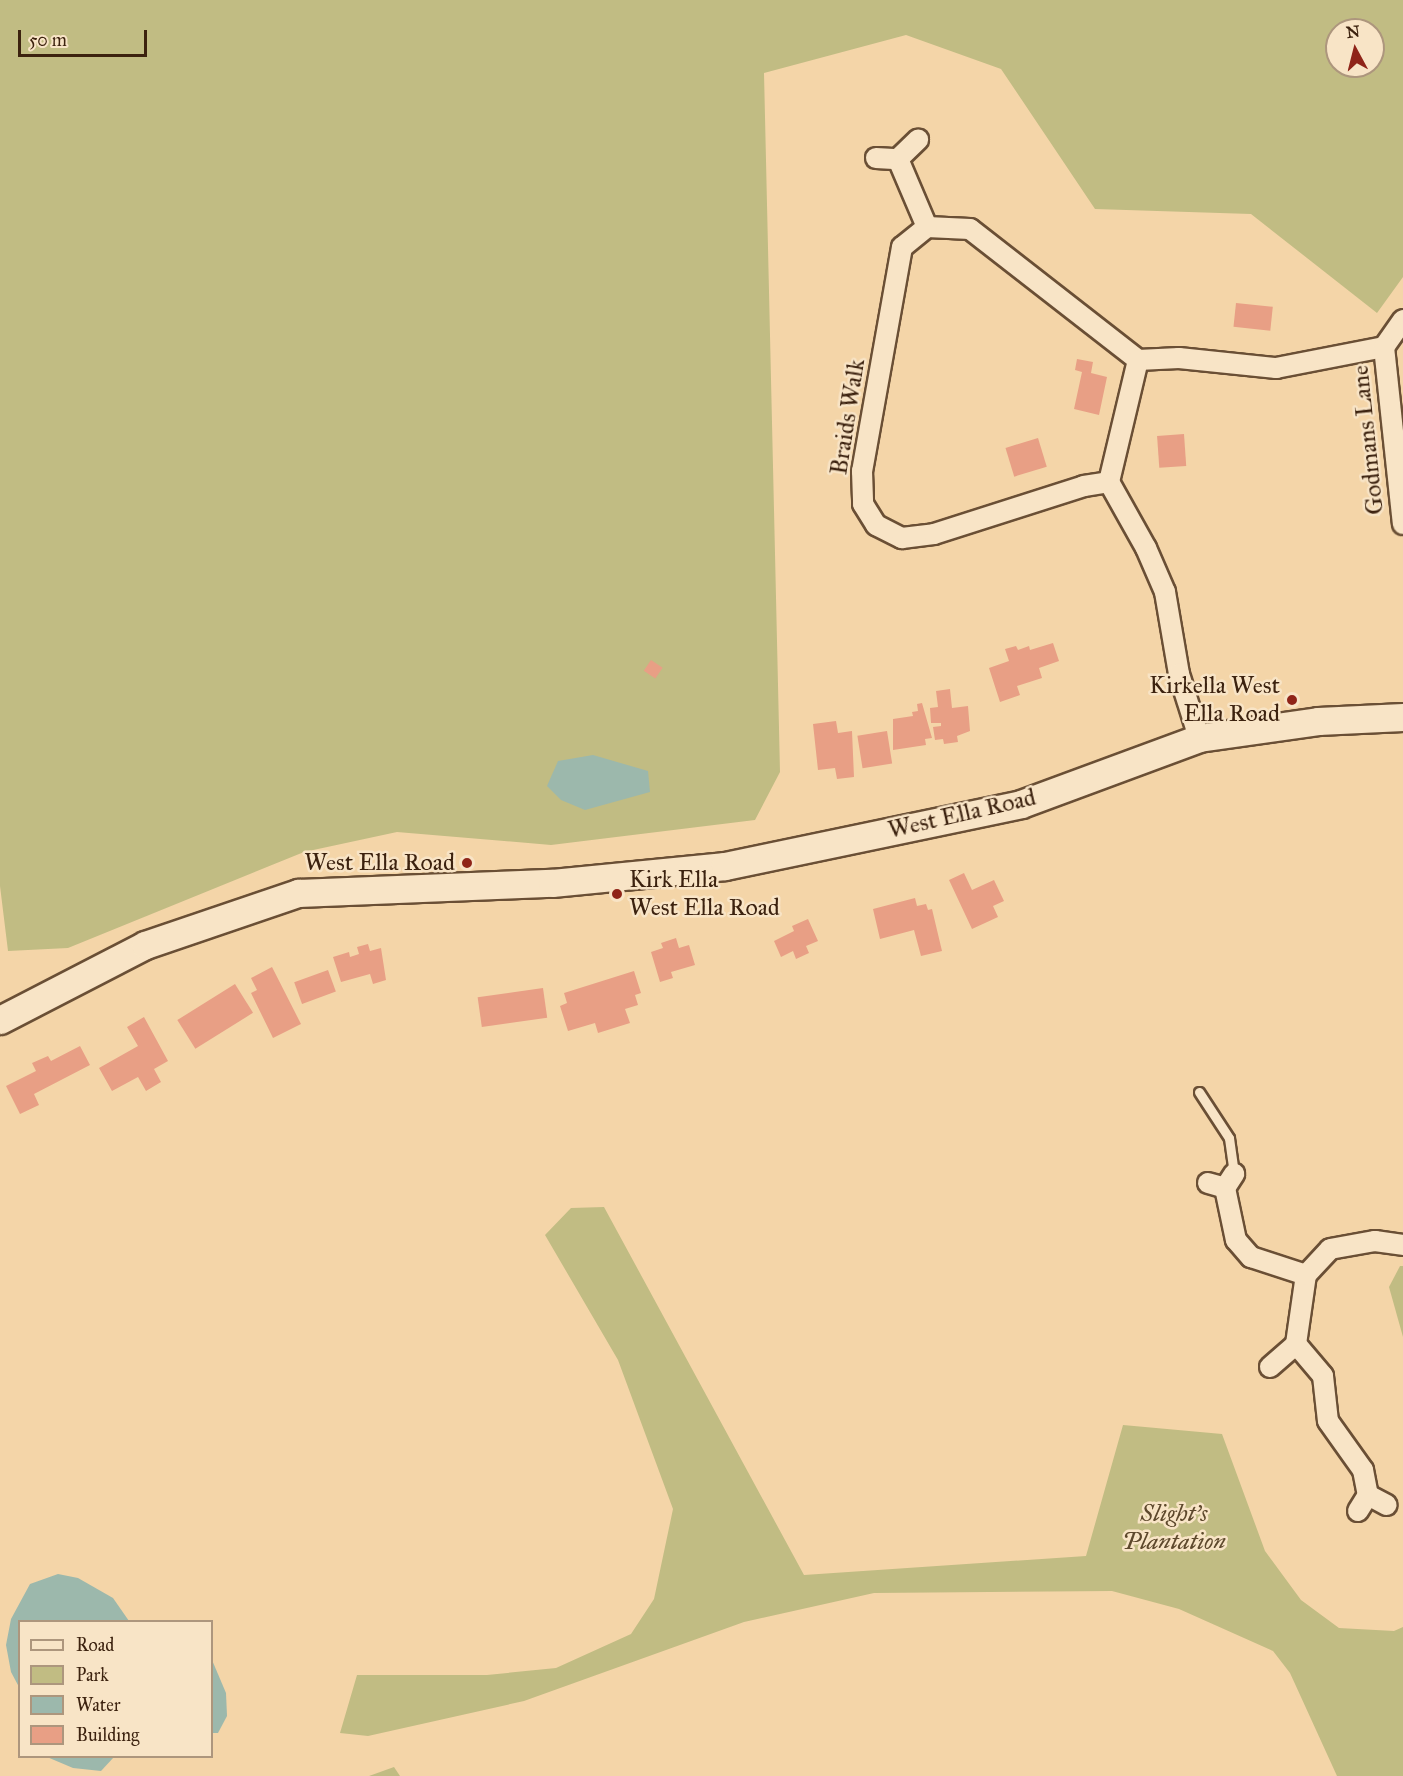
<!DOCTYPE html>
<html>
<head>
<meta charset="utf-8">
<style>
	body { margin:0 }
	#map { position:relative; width:1403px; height:1776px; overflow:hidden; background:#f4d5a8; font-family:"IM FELL Great Primer",serif }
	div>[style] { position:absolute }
	.green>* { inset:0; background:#c1bc83 }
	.water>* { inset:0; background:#9cb8ac }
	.building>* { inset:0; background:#e89f85; transform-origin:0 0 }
	.roads { filter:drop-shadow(2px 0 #6a4f35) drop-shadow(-2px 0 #6a4f35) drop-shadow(0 2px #6a4f35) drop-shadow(0 -2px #6a4f35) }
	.lane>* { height:9px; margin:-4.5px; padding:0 4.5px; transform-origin:4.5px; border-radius:4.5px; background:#f8e4c6 }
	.street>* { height:20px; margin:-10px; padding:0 10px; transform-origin:10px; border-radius:10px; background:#f8e4c6 }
	.secondary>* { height:27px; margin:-13.5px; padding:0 13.5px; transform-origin:13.5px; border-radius:13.5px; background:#f8e4c6 }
	.dots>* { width:16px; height:16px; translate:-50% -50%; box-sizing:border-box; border:3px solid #f8e4c6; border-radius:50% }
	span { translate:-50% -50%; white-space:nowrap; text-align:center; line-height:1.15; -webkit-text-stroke:5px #f8e4c6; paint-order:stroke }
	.street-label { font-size:24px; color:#3c220f }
	.poi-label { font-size:24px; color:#3c220f }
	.right { translate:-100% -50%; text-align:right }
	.left { translate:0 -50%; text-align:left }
	.park-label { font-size:24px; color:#5d482c; font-style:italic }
	.legend { position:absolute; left:18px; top:1620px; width:195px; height:138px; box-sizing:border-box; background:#f8e4c6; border:2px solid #ad967d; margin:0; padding:8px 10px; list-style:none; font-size:18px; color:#3c220f }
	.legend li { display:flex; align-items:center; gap:12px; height:30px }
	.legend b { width:30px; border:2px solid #ad967d }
	.north { position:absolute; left:1325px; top:18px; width:60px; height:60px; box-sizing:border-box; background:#f8e4c6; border:2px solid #ad967d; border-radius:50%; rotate:353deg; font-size:16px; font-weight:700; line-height:24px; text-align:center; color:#3c220f }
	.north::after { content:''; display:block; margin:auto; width:21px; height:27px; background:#8f2418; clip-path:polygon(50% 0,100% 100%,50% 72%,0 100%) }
	.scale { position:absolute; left:18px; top:30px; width:129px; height:27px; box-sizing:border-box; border:3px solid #3c220f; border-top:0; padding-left:8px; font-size:18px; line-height:21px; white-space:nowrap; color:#3c220f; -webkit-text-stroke:4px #f8e4c6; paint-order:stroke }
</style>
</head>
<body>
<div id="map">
	<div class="green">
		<i style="clip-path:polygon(evenodd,0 0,1403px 0,1403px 277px,1377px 313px,1251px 214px,1095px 209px,1001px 69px,906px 35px,764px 73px,780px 772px,755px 820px,551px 845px,397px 832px,304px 852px,68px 948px,8px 951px,0 886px,0 0,1337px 30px,1373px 30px,1373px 66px,1337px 66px,1337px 30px)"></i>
		<i style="clip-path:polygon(604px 1207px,804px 1575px,1086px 1556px,1123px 1425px,1222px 1434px,1265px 1551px,1301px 1600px,1339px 1628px,1394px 1631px,1403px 1627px,1403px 1776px,1337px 1776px,1290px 1673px,1273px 1651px,1179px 1609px,1112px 1591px,874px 1593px,744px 1622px,524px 1701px,368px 1736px,340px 1733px,357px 1675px,487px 1675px,556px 1668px,631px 1634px,654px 1599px,673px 1509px,618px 1360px,545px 1235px,571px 1208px)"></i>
		<i style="clip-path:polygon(1400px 1266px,1403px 1266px,1403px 1337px,1389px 1287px)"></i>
		<i style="clip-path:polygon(394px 1767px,400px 1776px,369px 1776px)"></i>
	</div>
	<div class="water">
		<i style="clip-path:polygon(593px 755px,648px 771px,650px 792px,585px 810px,561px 800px,547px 786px,558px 761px)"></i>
		<i style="clip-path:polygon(58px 1574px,78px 1578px,113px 1598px,129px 1621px,20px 1622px,19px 1687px,11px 1672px,6px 1645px,11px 1619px,30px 1584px)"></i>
		<i style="clip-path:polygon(212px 1660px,226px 1693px,227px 1716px,218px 1733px,212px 1733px)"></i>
		<i style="clip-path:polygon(47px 1757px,114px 1757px,101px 1771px,73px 1768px)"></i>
	</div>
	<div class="building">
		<i style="left:1236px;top:303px;width:37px;height:24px;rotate:6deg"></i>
		<i style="clip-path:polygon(1077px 359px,1093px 362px,1091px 373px,1107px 377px,1099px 415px,1074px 409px,1082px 372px,1075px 370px)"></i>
		<i style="left:1184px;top:434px;width:32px;height:27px;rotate:86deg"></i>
		<i style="left:1038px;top:438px;width:30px;height:34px;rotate:73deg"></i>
		<i style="clip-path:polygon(1053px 643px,1059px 661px,1039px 668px,1042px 678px,1017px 686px,1020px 695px,1000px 702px,989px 668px,1009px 661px,1005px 649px,1016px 646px,1018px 650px,1029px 646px,1030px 650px)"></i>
		<i style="left:651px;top:660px;width:14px;height:13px;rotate:34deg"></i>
		<i style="clip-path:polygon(950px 689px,952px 708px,968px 706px,970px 731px,957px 736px,958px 742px,944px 744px,943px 739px,935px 740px,933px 727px,941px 726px,941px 723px,931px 723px,930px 708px,938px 707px,936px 691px)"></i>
		<i style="clip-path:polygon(922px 703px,932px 738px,925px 739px,926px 745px,893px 750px,893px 719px,913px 716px,912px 712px,918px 711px,917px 704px)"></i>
		<i style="clip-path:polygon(836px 721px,838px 733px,852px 731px,854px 777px,837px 779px,835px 768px,818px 770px,813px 724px)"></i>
		<i style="left:887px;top:731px;width:33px;height:30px;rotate:81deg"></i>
		<i style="clip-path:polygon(964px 873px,972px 890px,994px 880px,1004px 901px,993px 906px,998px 917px,972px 929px,949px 880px)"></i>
		<i style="clip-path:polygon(915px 898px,917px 906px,926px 904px,928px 910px,932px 909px,942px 951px,921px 956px,914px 930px,880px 939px,873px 909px)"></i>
		<i style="clip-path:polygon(808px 919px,818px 941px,806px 946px,809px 953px,796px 959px,793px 951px,781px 957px,774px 941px,794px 931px,792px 926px)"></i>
		<i style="clip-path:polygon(676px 938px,679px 948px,689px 945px,695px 965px,671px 972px,673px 978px,660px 982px,651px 952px,663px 948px,661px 943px)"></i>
		<i style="clip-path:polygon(368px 944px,370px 951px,381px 948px,386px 980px,373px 984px,370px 974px,341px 982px,333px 957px,349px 952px,350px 957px,359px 954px,357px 947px)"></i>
		<i style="clip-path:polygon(272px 967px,301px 1024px,273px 1038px,251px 993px,257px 990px,251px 978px)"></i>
		<i style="left:328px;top:970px;width:23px;height:36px;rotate:70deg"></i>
		<i style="clip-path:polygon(634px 971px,641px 993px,635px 995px,638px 1005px,625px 1009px,630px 1023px,598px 1033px,595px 1023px,568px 1031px,560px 1006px,567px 1003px,564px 993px)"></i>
		<i style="left:235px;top:984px;width:34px;height:68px;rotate:58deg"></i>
		<i style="left:543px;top:988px;width:30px;height:66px;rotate:82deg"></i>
		<i style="clip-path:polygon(144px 1017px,168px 1061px,154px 1069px,161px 1082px,146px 1091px,138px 1077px,112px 1091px,99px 1068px,138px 1046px,127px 1027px)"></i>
		<i style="clip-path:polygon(80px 1046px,90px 1065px,34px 1094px,39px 1105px,20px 1114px,6px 1086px,36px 1071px,32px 1063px,48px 1056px,51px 1061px)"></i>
	</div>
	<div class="roads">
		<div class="lane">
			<i style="left:1199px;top:1092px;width:55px;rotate:56.9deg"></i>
			<i style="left:1229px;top:1138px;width:36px;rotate:82deg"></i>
		</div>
		<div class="street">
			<i style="left:876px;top:158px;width:22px;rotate:3deg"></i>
			<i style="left:898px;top:159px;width:28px;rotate:-44deg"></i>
			<i style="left:898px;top:159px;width:74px;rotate:66.9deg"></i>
			<i style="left:927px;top:227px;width:43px;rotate:2.7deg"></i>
			<i style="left:970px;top:229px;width:213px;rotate:37.9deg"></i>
			<i style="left:1138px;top:360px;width:41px;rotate:-2.8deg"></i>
			<i style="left:1179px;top:358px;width:98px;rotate:5.9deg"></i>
			<i style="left:1276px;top:368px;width:110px;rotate:-11deg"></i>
			<i style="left:927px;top:227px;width:32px;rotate:141deg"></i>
			<i style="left:902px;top:247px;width:228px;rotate:100.1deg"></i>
			<i style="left:862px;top:471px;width:33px;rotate:88deg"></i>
			<i style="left:863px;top:504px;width:25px;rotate:58deg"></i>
			<i style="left:876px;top:525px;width:29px;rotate:27deg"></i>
			<i style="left:902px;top:538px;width:32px;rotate:-7deg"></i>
			<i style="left:934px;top:534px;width:157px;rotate:-17.7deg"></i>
			<i style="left:1084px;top:486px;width:25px;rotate:-9deg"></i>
			<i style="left:1403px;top:320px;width:33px;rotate:125deg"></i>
			<i style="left:1384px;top:347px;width:178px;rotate:83.9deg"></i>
			<i style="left:1138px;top:360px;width:125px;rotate:103.4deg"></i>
			<i style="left:1109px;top:482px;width:76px;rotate:60.7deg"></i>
			<i style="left:1146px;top:548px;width:48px;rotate:66.6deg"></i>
			<i style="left:1165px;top:592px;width:83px;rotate:80.3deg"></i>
			<i style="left:1179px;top:674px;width:67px;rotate:72.6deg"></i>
			<i style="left:1208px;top:1183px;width:18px;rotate:16deg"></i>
			<i style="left:1225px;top:1188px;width:17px;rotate:-57deg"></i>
			<i style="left:1225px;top:1188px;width:53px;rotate:78.1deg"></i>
			<i style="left:1236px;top:1240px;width:23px;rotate:49deg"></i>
			<i style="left:1251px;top:1257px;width:58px;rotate:18.1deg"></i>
			<i style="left:1296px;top:1344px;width:42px;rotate:49.8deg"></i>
			<i style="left:1323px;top:1376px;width:45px;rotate:83.7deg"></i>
			<i style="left:1328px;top:1421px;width:60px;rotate:54.5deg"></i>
			<i style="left:1363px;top:1470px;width:25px;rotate:79deg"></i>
			<i style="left:1270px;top:1367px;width:35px;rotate:-41deg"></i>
			<i style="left:1296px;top:1344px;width:70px;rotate:-81.8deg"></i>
			<i style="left:1306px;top:1275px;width:35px;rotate:-47deg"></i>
			<i style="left:1330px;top:1249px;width:46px;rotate:-10.1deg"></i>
			<i style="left:1375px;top:1241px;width:28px;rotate:8deg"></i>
			<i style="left:1358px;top:1511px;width:19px;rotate:-58deg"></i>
			<i style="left:1368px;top:1495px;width:21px;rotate:28deg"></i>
		</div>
		<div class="secondary">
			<i style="left:0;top:1020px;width:163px;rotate:-27.3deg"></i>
			<i style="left:145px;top:945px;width:162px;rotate:-18.8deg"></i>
			<i style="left:298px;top:893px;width:254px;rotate:-2.3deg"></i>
			<i style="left:552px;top:883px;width:174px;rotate:-5.6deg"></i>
			<i style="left:725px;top:866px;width:302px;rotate:-11.8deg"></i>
			<i style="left:1021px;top:804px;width:190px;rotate:-20.3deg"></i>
			<i style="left:1199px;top:738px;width:120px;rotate:-8.1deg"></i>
			<i style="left:1318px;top:721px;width:85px;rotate:-2.7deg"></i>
		</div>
	</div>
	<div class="dots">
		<i style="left:1292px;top:700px;background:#8f2418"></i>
		<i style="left:467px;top:863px;background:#8f2418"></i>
		<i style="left:617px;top:894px;background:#8f2418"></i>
	</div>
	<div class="street-label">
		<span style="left:848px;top:417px;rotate:-81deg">Braids Walk</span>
		<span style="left:1368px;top:440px;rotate:-96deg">Godmans Lane</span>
		<span style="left:962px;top:814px;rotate:-13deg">West Ella Road</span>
	</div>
	<div class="poi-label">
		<span class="right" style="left:1280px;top:700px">Kirkella West<br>Ella Road</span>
		<span class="right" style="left:455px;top:863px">West Ella Road</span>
		<span class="left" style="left:629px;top:894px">Kirk Ella<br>West Ella Road</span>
	</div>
	<div class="park-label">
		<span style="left:1174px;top:1528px">Slight's<br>Plantation</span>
	</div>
	<ul class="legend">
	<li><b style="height:8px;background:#f8e4c6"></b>Road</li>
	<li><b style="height:16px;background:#c1bc83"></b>Park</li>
	<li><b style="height:16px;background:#9cb8ac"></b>Water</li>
	<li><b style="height:16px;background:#e89f85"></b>Building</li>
	</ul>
	<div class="north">N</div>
	<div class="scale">50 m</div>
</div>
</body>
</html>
